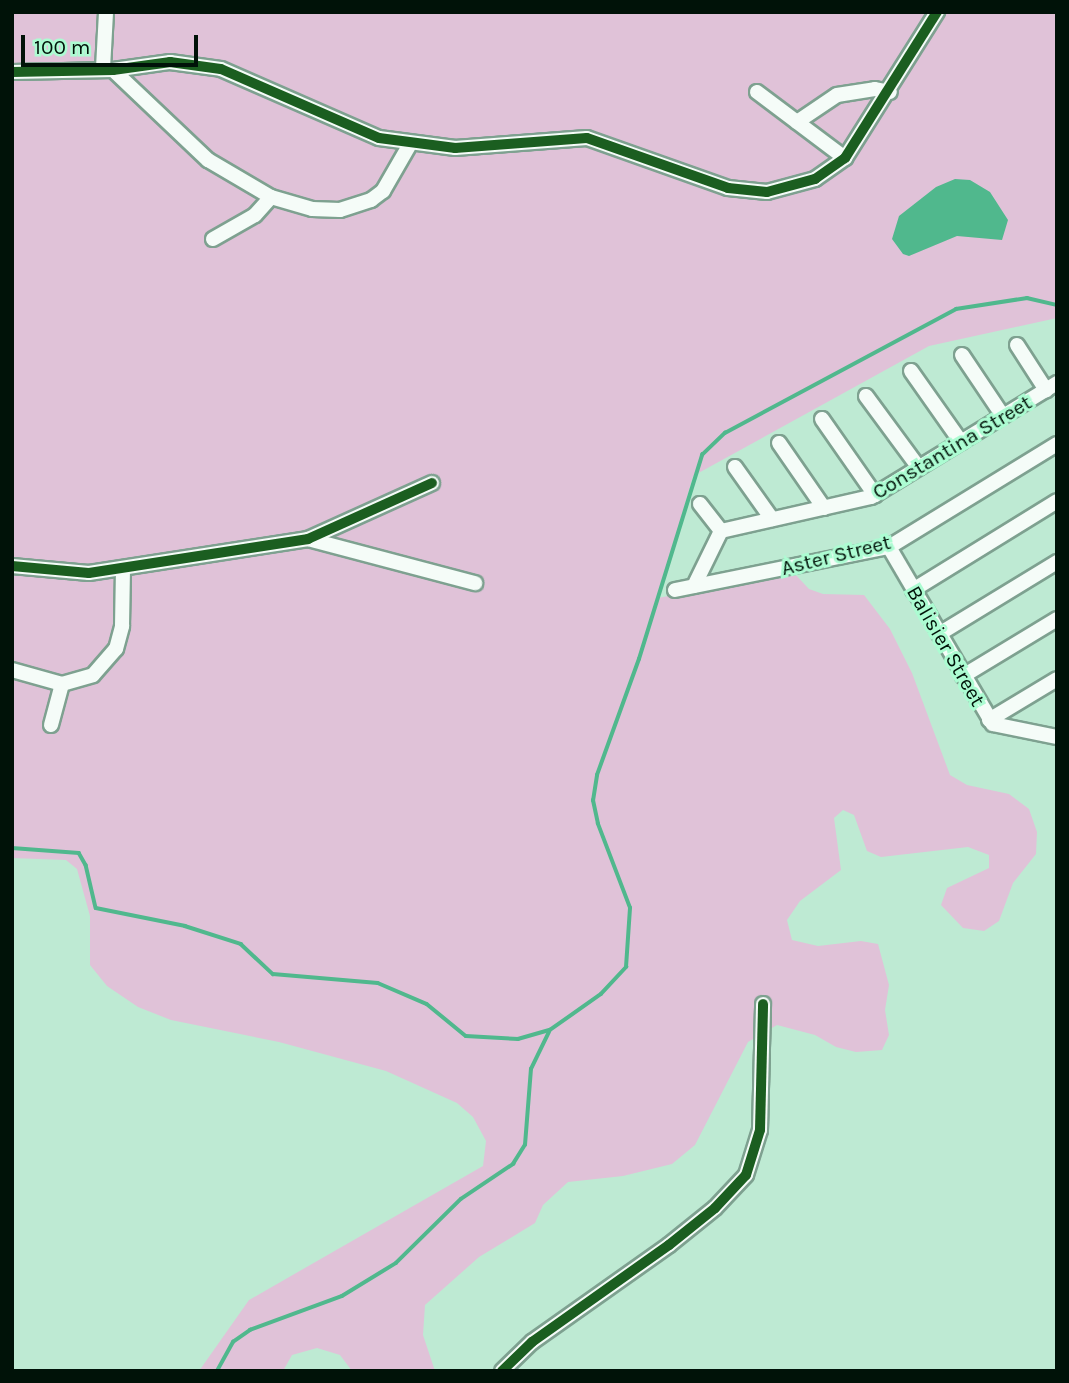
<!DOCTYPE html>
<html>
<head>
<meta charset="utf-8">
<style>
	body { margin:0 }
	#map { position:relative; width:1069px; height:1383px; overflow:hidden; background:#beead3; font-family:Karla,sans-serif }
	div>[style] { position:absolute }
	.green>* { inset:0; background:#e0c2d8 }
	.water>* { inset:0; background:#50b88d }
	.stream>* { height:3.5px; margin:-1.75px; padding:0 1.75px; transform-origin:1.75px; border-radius:1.75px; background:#50b88d }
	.roads { filter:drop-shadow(2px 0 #7ea190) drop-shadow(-2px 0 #7ea190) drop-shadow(0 2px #7ea190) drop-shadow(0 -2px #7ea190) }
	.minor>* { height:14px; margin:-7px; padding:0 7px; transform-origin:7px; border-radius:7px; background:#f5fcf8 }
	.cycleway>* { height:10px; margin:-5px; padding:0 5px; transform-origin:5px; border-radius:5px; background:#1b5e20 }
	span { translate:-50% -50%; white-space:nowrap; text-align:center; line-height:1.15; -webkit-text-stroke:6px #acfcd2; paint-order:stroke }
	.street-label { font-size:21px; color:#001208 }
	.frame { position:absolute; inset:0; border:14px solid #001208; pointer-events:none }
	.scale { position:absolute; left:21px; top:35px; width:177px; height:32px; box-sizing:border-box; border:4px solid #001208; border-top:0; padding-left:9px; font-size:21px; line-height:24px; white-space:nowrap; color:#001208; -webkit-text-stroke:5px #acfcd2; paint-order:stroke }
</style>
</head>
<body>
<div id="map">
	<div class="green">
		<i style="clip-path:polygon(12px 12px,1057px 12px,1057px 318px,929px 346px,693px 476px,658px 598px,793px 572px,809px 589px,823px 594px,864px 595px,890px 629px,912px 673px,950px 775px,967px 785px,1009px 794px,1029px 809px,1037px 832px,1036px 854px,1013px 883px,999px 921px,984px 931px,963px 928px,941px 905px,947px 888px,989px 868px,989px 855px,968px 847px,881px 857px,867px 851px,854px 815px,843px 810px,834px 818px,841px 870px,800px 901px,787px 920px,792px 940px,818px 946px,861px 941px,878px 944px,889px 985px,885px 1010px,889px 1035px,882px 1050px,856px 1052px,836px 1047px,815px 1035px,777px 1025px,748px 1042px,695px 1145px,672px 1164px,623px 1176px,568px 1182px,543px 1205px,535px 1223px,479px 1257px,425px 1305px,423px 1335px,435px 1371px,352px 1371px,340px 1355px,317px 1348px,292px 1355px,283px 1371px,199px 1371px,249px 1300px,483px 1166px,486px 1141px,473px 1117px,457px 1103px,386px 1071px,279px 1042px,171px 1020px,138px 1007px,107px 986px,90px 965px,90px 916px,77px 869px,66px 860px,12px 858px)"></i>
	</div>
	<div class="water">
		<i style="clip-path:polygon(955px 179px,970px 180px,990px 192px,1008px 220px,1002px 240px,957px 236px,909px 256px,903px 254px,892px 239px,899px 216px,936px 187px)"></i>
	</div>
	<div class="stream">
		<i style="left:12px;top:848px;width:67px;rotate:4.3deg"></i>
		<i style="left:79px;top:853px;width:14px;rotate:60deg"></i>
		<i style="left:86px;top:865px;width:44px;rotate:76.9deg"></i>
		<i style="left:96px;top:908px;width:91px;rotate:11.4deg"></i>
		<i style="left:185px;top:926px;width:59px;rotate:17.8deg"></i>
		<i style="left:241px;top:944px;width:44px;rotate:43.2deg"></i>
		<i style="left:273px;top:974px;width:105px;rotate:4.9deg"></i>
		<i style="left:378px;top:983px;width:53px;rotate:23.2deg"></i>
		<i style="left:427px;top:1004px;width:50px;rotate:39.4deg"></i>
		<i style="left:466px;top:1036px;width:52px;rotate:3.3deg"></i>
		<i style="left:518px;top:1039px;width:33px;rotate:-16deg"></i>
		<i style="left:550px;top:1030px;width:62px;rotate:-35.2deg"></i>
		<i style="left:601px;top:994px;width:37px;rotate:-47deg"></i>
		<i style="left:626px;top:967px;width:59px;rotate:-86.1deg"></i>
		<i style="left:630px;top:908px;width:90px;rotate:-110.9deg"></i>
		<i style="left:598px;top:824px;width:24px;rotate:-102deg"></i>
		<i style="left:593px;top:801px;width:26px;rotate:-81deg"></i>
		<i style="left:597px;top:775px;width:123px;rotate:-70.1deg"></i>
		<i style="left:639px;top:659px;width:214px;rotate:-72.8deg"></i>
		<i style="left:702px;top:455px;width:32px;rotate:-44deg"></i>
		<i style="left:725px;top:433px;width:262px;rotate:-28.2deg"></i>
		<i style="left:956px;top:309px;width:72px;rotate:-8.8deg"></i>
		<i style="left:1027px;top:298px;width:31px;rotate:13deg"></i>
		<i style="left:217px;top:1371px;width:33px;rotate:-61deg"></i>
		<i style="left:233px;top:1342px;width:21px;rotate:-35deg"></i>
		<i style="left:250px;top:1330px;width:98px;rotate:-20.3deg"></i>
		<i style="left:342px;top:1296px;width:63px;rotate:-31.4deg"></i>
		<i style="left:396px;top:1263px;width:91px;rotate:-44.6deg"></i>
		<i style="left:461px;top:1199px;width:63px;rotate:-33.9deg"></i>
		<i style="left:513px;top:1164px;width:22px;rotate:-58deg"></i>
		<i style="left:525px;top:1145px;width:76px;rotate:-85.5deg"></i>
		<i style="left:531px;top:1069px;width:41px;rotate:-64.1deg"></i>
	</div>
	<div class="roads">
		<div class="minor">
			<i style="left:103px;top:68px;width:56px;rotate:-86.9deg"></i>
			<i style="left:113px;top:70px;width:131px;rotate:43.5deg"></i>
			<i style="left:208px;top:160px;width:73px;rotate:30.4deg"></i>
			<i style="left:271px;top:197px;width:43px;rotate:16.3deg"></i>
			<i style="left:312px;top:209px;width:28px;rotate:2deg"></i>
			<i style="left:340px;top:210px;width:33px;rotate:-18deg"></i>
			<i style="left:371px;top:200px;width:15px;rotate:-37deg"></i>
			<i style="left:383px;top:191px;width:54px;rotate:-60.1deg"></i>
			<i style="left:12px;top:72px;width:101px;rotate:-1.1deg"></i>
			<i style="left:113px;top:70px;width:58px;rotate:-8deg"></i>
			<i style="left:170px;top:62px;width:51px;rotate:7.8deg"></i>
			<i style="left:221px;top:69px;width:172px;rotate:23.6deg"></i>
			<i style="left:379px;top:138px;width:77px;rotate:7.5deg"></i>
			<i style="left:455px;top:148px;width:132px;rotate:-4.3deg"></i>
			<i style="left:587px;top:138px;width:150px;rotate:19.5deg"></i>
			<i style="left:728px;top:188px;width:39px;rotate:6deg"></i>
			<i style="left:767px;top:192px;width:50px;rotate:-15.2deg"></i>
			<i style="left:815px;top:179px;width:37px;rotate:-35deg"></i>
			<i style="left:845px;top:158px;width:173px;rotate:-57.8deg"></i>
			<i style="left:757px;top:92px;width:110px;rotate:36.9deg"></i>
			<i style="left:797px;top:122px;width:48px;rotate:-34deg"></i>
			<i style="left:837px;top:95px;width:38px;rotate:-9deg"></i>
			<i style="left:875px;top:89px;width:15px;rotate:11deg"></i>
			<i style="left:213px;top:239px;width:48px;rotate:-29.7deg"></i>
			<i style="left:255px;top:215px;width:24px;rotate:-48deg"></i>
			<i style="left:1017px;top:345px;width:54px;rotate:57.2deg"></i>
			<i style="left:962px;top:355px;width:73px;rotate:56.1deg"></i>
			<i style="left:911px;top:371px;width:87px;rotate:54.8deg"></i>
			<i style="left:866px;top:396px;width:89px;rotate:53.6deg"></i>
			<i style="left:822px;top:419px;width:93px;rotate:55.1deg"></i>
			<i style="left:779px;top:443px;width:79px;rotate:55.3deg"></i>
			<i style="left:735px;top:467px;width:64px;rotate:54.6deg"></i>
			<i style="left:700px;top:504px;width:34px;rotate:52deg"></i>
			<i style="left:721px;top:531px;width:154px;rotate:-12.8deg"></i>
			<i style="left:871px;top:497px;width:218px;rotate:-31.5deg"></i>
			<i style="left:308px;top:539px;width:173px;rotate:14.8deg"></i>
			<i style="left:889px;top:547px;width:205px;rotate:59.6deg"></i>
			<i style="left:993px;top:724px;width:65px;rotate:11.5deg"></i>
			<i style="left:12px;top:566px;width:77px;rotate:5.2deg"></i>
			<i style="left:89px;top:573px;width:222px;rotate:-8.8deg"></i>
			<i style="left:308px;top:539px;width:136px;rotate:-24.3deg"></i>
			<i style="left:694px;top:586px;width:61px;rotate:-63.9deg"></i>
			<i style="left:675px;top:590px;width:218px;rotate:-11.4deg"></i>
			<i style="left:889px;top:547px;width:197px;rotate:-31.5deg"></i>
			<i style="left:913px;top:590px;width:169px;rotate:-31.7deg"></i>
			<i style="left:939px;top:634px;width:138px;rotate:-31.4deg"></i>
			<i style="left:12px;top:670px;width:52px;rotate:15.6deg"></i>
			<i style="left:62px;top:684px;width:32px;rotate:-16deg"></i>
			<i style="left:93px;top:675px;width:35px;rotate:-49deg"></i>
			<i style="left:116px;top:649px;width:24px;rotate:-75deg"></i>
			<i style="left:122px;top:626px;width:58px;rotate:-89deg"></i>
			<i style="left:963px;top:676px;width:110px;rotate:-31.2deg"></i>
			<i style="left:989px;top:720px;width:79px;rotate:-31.1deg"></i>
			<i style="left:51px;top:725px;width:42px;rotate:-75deg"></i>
			<i style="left:502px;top:1371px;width:42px;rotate:-44deg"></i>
			<i style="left:532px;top:1342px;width:168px;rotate:-35.3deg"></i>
			<i style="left:669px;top:1245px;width:59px;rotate:-38.8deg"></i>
			<i style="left:715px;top:1208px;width:45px;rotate:-46.8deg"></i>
			<i style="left:746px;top:1175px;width:47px;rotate:-72.7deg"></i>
			<i style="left:760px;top:1130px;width:126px;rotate:-88.6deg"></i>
		</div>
	</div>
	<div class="cycleway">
		<i style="left:12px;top:72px;width:101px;rotate:-1.1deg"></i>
		<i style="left:113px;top:70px;width:58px;rotate:-8deg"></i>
		<i style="left:170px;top:62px;width:51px;rotate:7.8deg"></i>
		<i style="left:221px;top:69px;width:172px;rotate:23.6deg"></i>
		<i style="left:379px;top:138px;width:77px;rotate:7.5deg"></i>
		<i style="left:455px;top:148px;width:132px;rotate:-4.3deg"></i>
		<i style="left:587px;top:138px;width:150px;rotate:19.5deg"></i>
		<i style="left:728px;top:188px;width:39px;rotate:6deg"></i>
		<i style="left:767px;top:192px;width:50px;rotate:-15.2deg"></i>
		<i style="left:815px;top:179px;width:37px;rotate:-35deg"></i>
		<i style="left:845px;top:158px;width:173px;rotate:-57.8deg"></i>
		<i style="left:12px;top:566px;width:77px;rotate:5.2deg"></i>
		<i style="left:89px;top:573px;width:222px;rotate:-8.8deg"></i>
		<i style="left:308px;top:539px;width:136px;rotate:-24.3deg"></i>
		<i style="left:502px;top:1371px;width:42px;rotate:-44deg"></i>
		<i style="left:532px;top:1342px;width:168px;rotate:-35.3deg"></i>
		<i style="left:669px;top:1245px;width:59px;rotate:-38.8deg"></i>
		<i style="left:715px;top:1208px;width:45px;rotate:-46.8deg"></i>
		<i style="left:746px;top:1175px;width:47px;rotate:-72.7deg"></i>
		<i style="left:760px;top:1130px;width:126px;rotate:-88.6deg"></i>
	</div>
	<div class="street-label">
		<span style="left:952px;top:447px;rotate:-31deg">Constantina Street</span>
		<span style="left:836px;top:555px;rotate:-14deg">Aster Street</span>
		<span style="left:946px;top:646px;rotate:60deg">Balisier Street</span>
	</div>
	<div class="frame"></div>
	<div class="scale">100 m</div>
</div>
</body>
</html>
